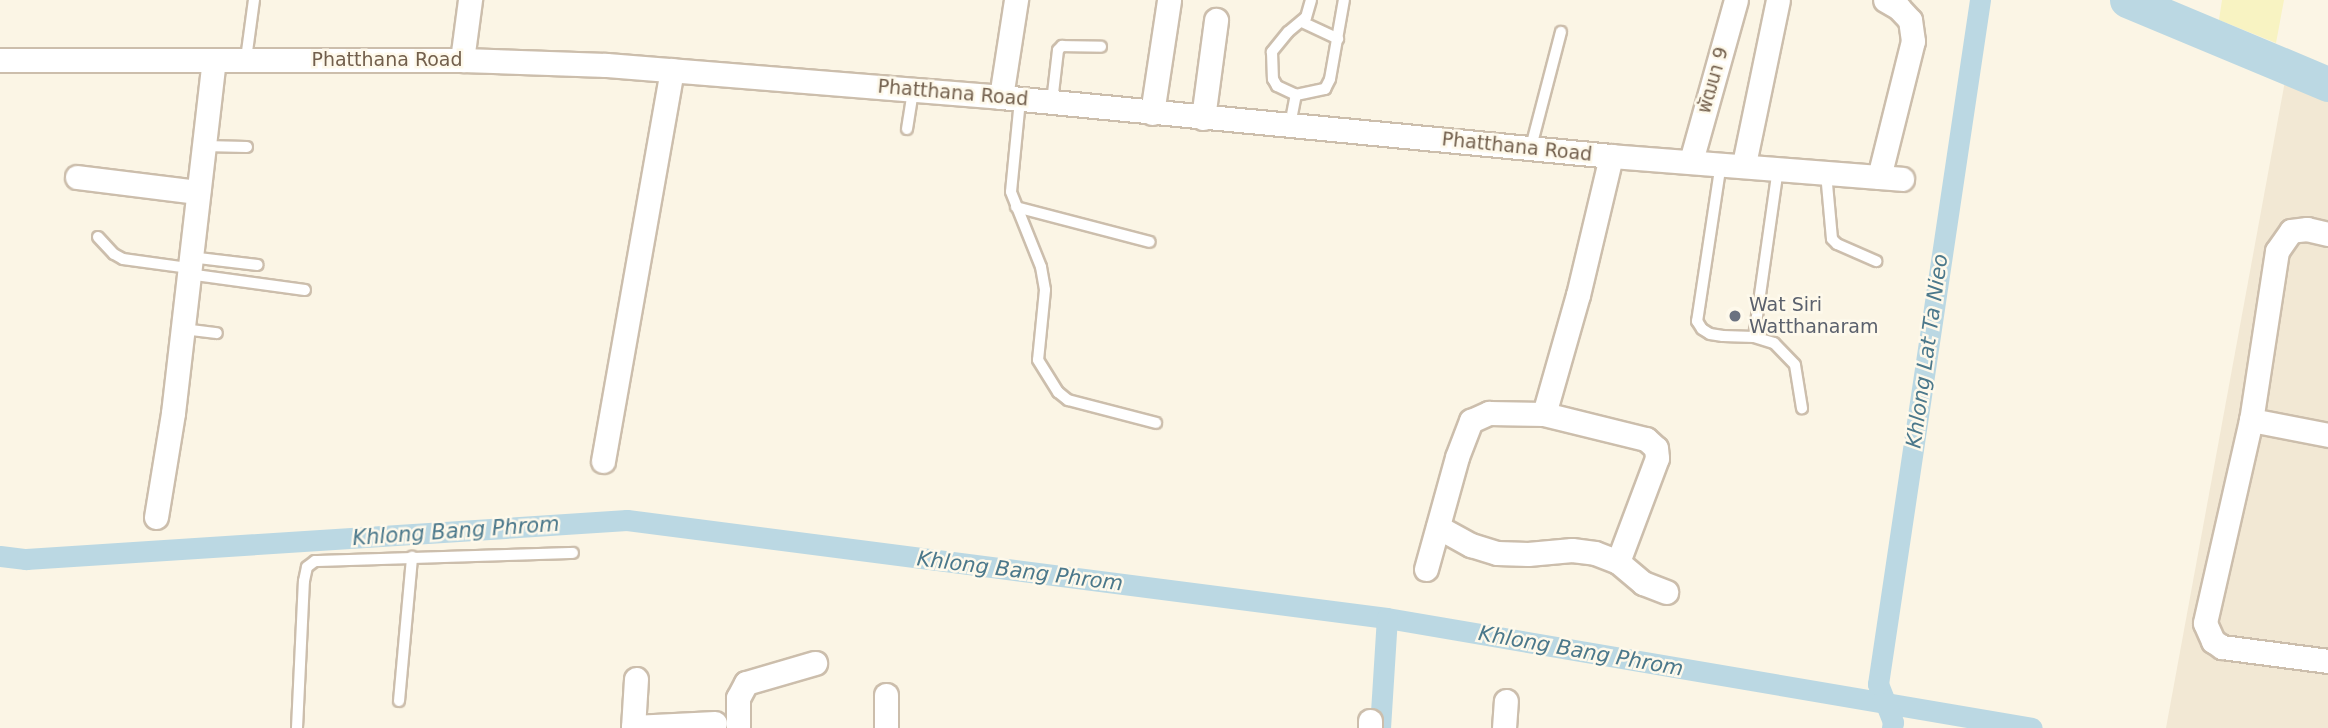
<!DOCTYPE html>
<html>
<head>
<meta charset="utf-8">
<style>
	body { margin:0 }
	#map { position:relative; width:2328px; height:728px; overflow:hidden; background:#fbf5e5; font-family:"DejaVu Sans","Noto Sans Thai",sans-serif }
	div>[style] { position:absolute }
	.residential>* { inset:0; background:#f2e8d4 }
	.sand>* { inset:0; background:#f8f3c2 }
	.canal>* { height:21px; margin:-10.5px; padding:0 10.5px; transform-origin:10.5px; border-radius:10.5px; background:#bbd8e3 }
	.river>* { height:35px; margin:-17.5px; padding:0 17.5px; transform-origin:17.5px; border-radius:17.5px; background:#bbd8e3 }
	.roads { filter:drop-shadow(2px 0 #ccbeac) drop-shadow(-2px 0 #ccbeac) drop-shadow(0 2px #ccbeac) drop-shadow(0 -2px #ccbeac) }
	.lane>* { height:10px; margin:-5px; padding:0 5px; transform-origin:5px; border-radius:5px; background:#fff }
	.street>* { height:23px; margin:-11.5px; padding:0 11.5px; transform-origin:11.5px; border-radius:11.5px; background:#fff }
	.dots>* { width:19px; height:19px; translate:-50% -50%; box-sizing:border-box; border:4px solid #fef9eb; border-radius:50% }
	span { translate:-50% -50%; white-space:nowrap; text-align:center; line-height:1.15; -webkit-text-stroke:5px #fef9eb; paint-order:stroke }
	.street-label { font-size:19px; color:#725f4c }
	.worship-label { font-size:19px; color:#5b616d }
	.left { translate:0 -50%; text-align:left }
	.water-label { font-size:21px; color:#4b788b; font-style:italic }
</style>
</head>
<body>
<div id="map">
	<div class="residential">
		<i style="clip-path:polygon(2285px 81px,2328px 99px,2328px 728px,2166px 728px)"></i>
	</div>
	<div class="sand">
		<i style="clip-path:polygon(2222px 0,2284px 0,2276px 43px,2219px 20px)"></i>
	</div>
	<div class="canal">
		<i style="left:0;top:556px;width:26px;rotate:7deg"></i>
		<i style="left:26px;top:559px;width:602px;rotate:-3.71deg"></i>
		<i style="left:627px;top:520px;width:766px;rotate:7.35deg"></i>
		<i style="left:1387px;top:618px;width:654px;rotate:9.68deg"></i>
		<i style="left:1380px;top:728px;width:110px;rotate:-86.4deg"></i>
		<i style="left:1892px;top:728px;width:6px;rotate:-81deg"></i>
		<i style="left:1893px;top:722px;width:41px;rotate:-111.5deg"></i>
		<i style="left:1878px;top:684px;width:692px;rotate:-81.52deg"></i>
	</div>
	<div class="river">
		<i style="left:2127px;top:0;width:218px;rotate:22.7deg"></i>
	</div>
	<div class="roads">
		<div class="lane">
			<i style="left:1311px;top:0;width:18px;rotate:106deg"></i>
			<i style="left:1306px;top:17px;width:23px;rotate:140deg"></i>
			<i style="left:1288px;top:32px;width:26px;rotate:129deg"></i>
			<i style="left:1272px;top:52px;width:27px;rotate:88deg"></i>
			<i style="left:1273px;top:79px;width:8px;rotate:60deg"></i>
			<i style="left:1277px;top:86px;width:21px;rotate:25deg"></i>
			<i style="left:1296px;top:95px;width:30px;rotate:-12deg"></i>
			<i style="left:1325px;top:89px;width:11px;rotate:-63deg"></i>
			<i style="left:1330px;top:79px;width:80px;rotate:-80deg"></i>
			<i style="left:1302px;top:22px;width:40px;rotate:25deg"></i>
			<i style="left:246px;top:59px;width:60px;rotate:-82.3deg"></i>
			<i style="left:1020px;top:100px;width:92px;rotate:95.6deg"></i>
			<i style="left:1011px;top:192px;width:81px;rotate:68.2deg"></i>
			<i style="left:1041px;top:267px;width:23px;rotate:80deg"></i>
			<i style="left:1045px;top:290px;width:70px;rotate:95.7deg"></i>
			<i style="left:1038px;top:360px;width:38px;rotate:58deg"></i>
			<i style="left:1058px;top:392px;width:13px;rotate:39deg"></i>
			<i style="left:1068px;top:400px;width:91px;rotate:14.6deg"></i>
			<i style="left:1052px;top:102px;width:52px;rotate:-83.4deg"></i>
			<i style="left:1058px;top:50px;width:6px;rotate:-45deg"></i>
			<i style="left:1062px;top:46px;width:39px;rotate:1deg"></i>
			<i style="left:1290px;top:125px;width:31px;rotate:-79deg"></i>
			<i style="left:907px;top:129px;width:39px;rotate:-81deg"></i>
			<i style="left:204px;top:146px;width:43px;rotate:1.3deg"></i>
			<i style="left:1531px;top:147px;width:119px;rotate:-75.4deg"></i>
			<i style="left:1721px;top:163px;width:160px;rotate:98.6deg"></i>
			<i style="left:1697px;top:321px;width:9px;rotate:58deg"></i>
			<i style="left:1702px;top:329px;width:9px;rotate:32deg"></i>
			<i style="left:1710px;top:334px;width:13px;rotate:9deg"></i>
			<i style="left:1723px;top:336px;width:31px;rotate:2deg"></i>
			<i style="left:1754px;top:337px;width:170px;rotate:-81.9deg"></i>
			<i style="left:1826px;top:173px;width:66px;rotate:84.8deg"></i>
			<i style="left:1832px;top:239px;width:7px;rotate:45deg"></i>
			<i style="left:1837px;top:244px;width:43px;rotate:23.6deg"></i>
			<i style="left:1016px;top:207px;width:138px;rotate:14.6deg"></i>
			<i style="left:98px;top:237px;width:23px;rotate:47deg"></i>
			<i style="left:114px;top:254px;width:10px;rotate:29deg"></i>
			<i style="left:123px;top:259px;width:67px;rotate:7.8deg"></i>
			<i style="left:190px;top:257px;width:68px;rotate:6.7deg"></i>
			<i style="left:188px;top:274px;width:118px;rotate:7.8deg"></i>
			<i style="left:183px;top:329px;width:34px;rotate:7deg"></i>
			<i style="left:1754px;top:337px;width:21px;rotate:17deg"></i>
			<i style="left:1774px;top:343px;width:30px;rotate:46deg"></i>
			<i style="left:1795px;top:365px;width:44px;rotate:80.8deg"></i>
			<i style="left:399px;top:701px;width:145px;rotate:-84.8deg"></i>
			<i style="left:297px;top:728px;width:147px;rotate:-87.3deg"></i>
			<i style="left:304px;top:581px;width:14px;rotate:-78deg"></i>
			<i style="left:307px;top:567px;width:10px;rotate:-37deg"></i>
			<i style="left:315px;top:561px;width:258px;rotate:-1.8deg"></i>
		</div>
		<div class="street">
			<i style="left:0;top:60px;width:462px"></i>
			<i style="left:462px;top:60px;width:144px;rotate:2deg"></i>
			<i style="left:606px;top:65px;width:396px;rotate:4.6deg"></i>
			<i style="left:1001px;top:97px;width:613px;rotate:5.52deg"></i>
			<i style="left:1611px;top:156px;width:292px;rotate:4.5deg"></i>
			<i style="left:462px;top:60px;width:61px;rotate:-82.4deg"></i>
			<i style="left:1001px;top:97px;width:98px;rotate:-81.2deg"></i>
			<i style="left:1152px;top:113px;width:114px;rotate:-81.4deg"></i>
			<i style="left:1203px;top:118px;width:99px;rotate:-82.4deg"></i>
			<i style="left:1691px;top:161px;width:167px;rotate:-74.4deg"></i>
			<i style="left:1744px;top:164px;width:167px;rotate:-78.3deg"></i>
			<i style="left:77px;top:177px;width:122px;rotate:7.1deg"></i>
			<i style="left:1879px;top:177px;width:140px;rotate:-76deg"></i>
			<i style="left:1913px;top:41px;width:21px;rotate:-98deg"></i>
			<i style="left:1910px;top:20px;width:16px;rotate:-133deg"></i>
			<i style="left:1899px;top:8px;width:16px;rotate:-150deg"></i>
			<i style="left:2328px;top:234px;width:22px;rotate:-167deg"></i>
			<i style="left:2307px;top:229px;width:16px;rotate:173deg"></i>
			<i style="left:2291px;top:231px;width:24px;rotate:125deg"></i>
			<i style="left:2277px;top:251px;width:171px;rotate:98.7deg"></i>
			<i style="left:2251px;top:420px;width:208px;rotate:102.8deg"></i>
			<i style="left:2205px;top:623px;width:20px;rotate:66deg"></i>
			<i style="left:2213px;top:641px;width:11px;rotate:34deg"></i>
			<i style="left:2222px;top:647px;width:107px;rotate:7.5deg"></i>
			<i style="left:1544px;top:414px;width:105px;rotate:13.8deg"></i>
			<i style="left:1646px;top:439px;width:13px;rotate:42deg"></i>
			<i style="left:1656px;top:448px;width:10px;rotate:84deg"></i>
			<i style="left:1657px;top:458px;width:111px;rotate:110.6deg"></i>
			<i style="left:2251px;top:420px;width:78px;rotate:11deg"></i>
			<i style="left:603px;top:461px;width:397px;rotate:-80deg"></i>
			<i style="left:156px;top:517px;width:105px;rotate:-80.7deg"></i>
			<i style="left:173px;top:413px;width:355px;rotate:-83.4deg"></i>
			<i style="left:1438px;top:527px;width:38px;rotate:29deg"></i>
			<i style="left:1471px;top:545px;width:27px;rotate:17deg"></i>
			<i style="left:1497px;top:553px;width:31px;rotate:2deg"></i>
			<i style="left:1528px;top:554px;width:44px;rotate:-5.2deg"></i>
			<i style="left:1572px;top:550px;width:23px;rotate:7deg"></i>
			<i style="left:1595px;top:553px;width:25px;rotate:21deg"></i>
			<i style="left:1618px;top:562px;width:33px;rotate:40deg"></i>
			<i style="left:1643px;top:583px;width:25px;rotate:21deg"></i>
			<i style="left:1426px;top:569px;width:116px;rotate:-74.5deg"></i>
			<i style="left:1457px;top:457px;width:39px;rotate:-69deg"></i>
			<i style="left:1471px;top:421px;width:20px;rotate:-24deg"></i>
			<i style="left:1489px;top:413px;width:55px;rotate:1deg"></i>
			<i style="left:1544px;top:414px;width:124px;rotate:-74.1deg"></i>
			<i style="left:1578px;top:295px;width:143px;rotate:-76.6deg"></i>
			<i style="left:633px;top:727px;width:82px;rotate:-2.8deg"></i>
			<i style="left:633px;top:728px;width:49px;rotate:-86.5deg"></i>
			<i style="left:738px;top:728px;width:30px;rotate:-90deg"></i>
			<i style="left:738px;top:698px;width:17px;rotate:-62deg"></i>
			<i style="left:746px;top:683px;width:72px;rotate:-16.2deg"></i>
			<i style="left:886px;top:728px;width:33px;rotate:-90deg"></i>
			<i style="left:1370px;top:728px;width:7px;rotate:-90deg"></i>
			<i style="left:1504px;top:728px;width:27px;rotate:-86deg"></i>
		</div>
	</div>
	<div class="dots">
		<i style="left:1735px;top:316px;background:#6b7280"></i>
	</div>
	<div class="street-label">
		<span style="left:387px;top:60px">Phatthana Road</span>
		<span style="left:1713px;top:80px;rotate:-74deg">พัฒนา 9</span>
		<span style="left:953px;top:93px;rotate:5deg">Phatthana Road</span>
		<span style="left:1517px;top:147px;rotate:6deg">Phatthana Road</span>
	</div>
	<div class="worship-label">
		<span class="left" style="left:1749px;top:316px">Wat Siri<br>Watthanaram</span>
	</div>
	<div class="water-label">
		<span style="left:1927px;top:351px;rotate:-82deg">Khlong Lat Ta Nieo</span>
		<span style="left:456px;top:531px;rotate:-4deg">Khlong Bang Phrom</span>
		<span style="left:1020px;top:571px;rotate:7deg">Khlong Bang Phrom</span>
		<span style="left:1581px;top:651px;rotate:10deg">Khlong Bang Phrom</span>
	</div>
</div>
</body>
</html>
